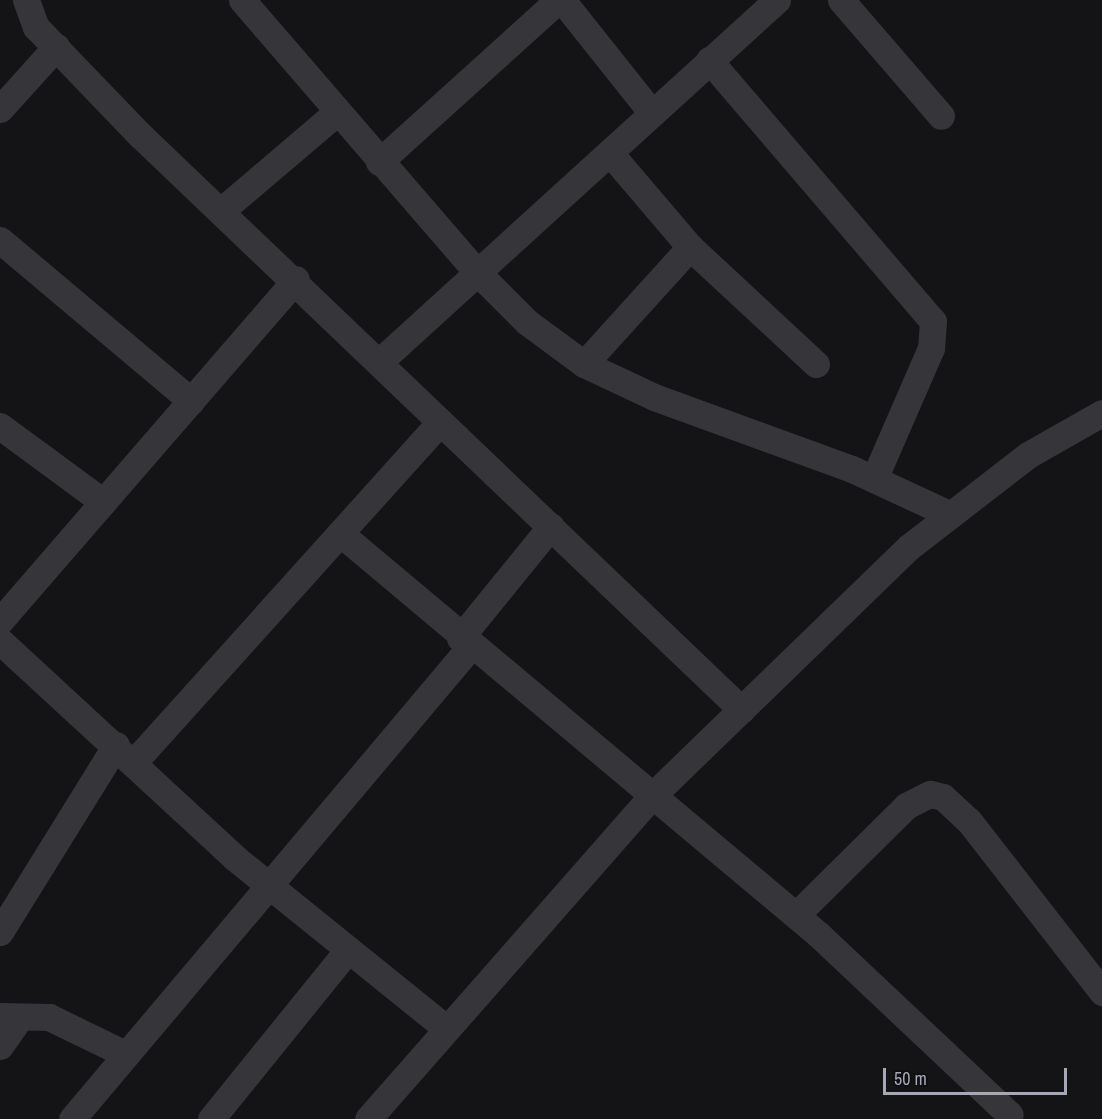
<!DOCTYPE html>
<html>
<head>
<meta charset="utf-8">
<style>
	body { margin:0 }
	#map { position:relative; width:1102px; height:1119px; overflow:hidden; background:#141315; font-family:"Archivo Narrow",sans-serif }
	div>[style] { position:absolute }
	.street>* { height:27px; margin:-13.5px; padding:0 13.5px; transform-origin:13.5px; border-radius:13.5px; background:#35353a }
	span { translate:-50% -50%; white-space:nowrap; text-align:center; line-height:1.15; -webkit-text-stroke:5px #0f0e10; paint-order:stroke }
	.scale { position:absolute; left:883px; top:1068px; width:184px; height:27px; box-sizing:border-box; border:3px solid #a6a8b5; border-top:0; padding-left:8px; font-size:18px; line-height:21px; white-space:nowrap; color:#a6a8b5; -webkit-text-stroke:4px #0f0e10; paint-order:stroke }
</style>
</head>
<body>
<div id="map">
	<div class="street">
		<i style="left:26px;top:0;width:29px;rotate:70deg"></i>
		<i style="left:36px;top:27px;width:150px;rotate:46.1deg"></i>
		<i style="left:140px;top:135px;width:832px;rotate:43.69deg"></i>
		<i style="left:242px;top:0;width:359px;rotate:49.2deg"></i>
		<i style="left:477px;top:272px;width:71px;rotate:45deg"></i>
		<i style="left:527px;top:322px;width:71px;rotate:36.4deg"></i>
		<i style="left:584px;top:364px;width:77px;rotate:25.2deg"></i>
		<i style="left:654px;top:397px;width:211px;rotate:20deg"></i>
		<i style="left:852px;top:469px;width:107px;rotate:24.9deg"></i>
		<i style="left:562px;top:0;width:143px;rotate:51.5deg"></i>
		<i style="left:841px;top:0;width:153px;rotate:49.2deg"></i>
		<i style="left:709px;top:60px;width:344px;rotate:49.4deg"></i>
		<i style="left:933px;top:321px;width:27px;rotate:94deg"></i>
		<i style="left:931px;top:348px;width:143px;rotate:113.5deg"></i>
		<i style="left:0;top:109px;width:84px;rotate:-47.9deg"></i>
		<i style="left:610px;top:153px;width:123px;rotate:49.6deg"></i>
		<i style="left:690px;top:247px;width:172px;rotate:42.9deg"></i>
		<i style="left:379px;top:162px;width:241px;rotate:-42.1deg"></i>
		<i style="left:222px;top:210px;width:151px;rotate:-40.4deg"></i>
		<i style="left:0;top:240px;width:250px;rotate:40.1deg"></i>
		<i style="left:379px;top:362px;width:538px;rotate:-42.29deg"></i>
		<i style="left:584px;top:364px;width:158px;rotate:-47.8deg"></i>
		<i style="left:0;top:426px;width:128px;rotate:36.4deg"></i>
		<i style="left:341px;top:534px;width:624px;rotate:39.99deg"></i>
		<i style="left:819px;top:935px;width:262px;rotate:43.3deg"></i>
		<i style="left:0;top:621px;width:452px;rotate:-49.1deg"></i>
		<i style="left:460px;top:638px;width:144px;rotate:-50.9deg"></i>
		<i style="left:0;top:641px;width:320px;rotate:42.7deg"></i>
		<i style="left:235px;top:858px;width:272px;rotate:38.9deg"></i>
		<i style="left:134px;top:762px;width:456px;rotate:-48deg"></i>
		<i style="left:796px;top:915px;width:155px;rotate:-44.7deg"></i>
		<i style="left:906px;top:806px;width:27px;rotate:-27deg"></i>
		<i style="left:930px;top:794px;width:13px;rotate:13deg"></i>
		<i style="left:943px;top:797px;width:35px;rotate:43deg"></i>
		<i style="left:969px;top:821px;width:217px;rotate:52.1deg"></i>
		<i style="left:0;top:932px;width:220px;rotate:-58.2deg"></i>
		<i style="left:0;top:1016px;width:49px;rotate:1.2deg"></i>
		<i style="left:49px;top:1017px;width:82px;rotate:25.9deg"></i>
		<i style="left:0;top:1046px;width:35px;rotate:-55deg"></i>
		<i style="left:72px;top:1119px;width:617px;rotate:-49.86deg"></i>
		<i style="left:211px;top:1119px;width:218px;rotate:-51deg"></i>
		<i style="left:368px;top:1119px;width:432px;rotate:-48.7deg"></i>
		<i style="left:653px;top:795px;width:356px;rotate:-44.1deg"></i>
		<i style="left:909px;top:547px;width:150px;rotate:-37.7deg"></i>
		<i style="left:1028px;top:455px;width:85px;rotate:-29.6deg"></i>
	</div>
	<div class="scale">50 m</div>
</div>
</body>
</html>
